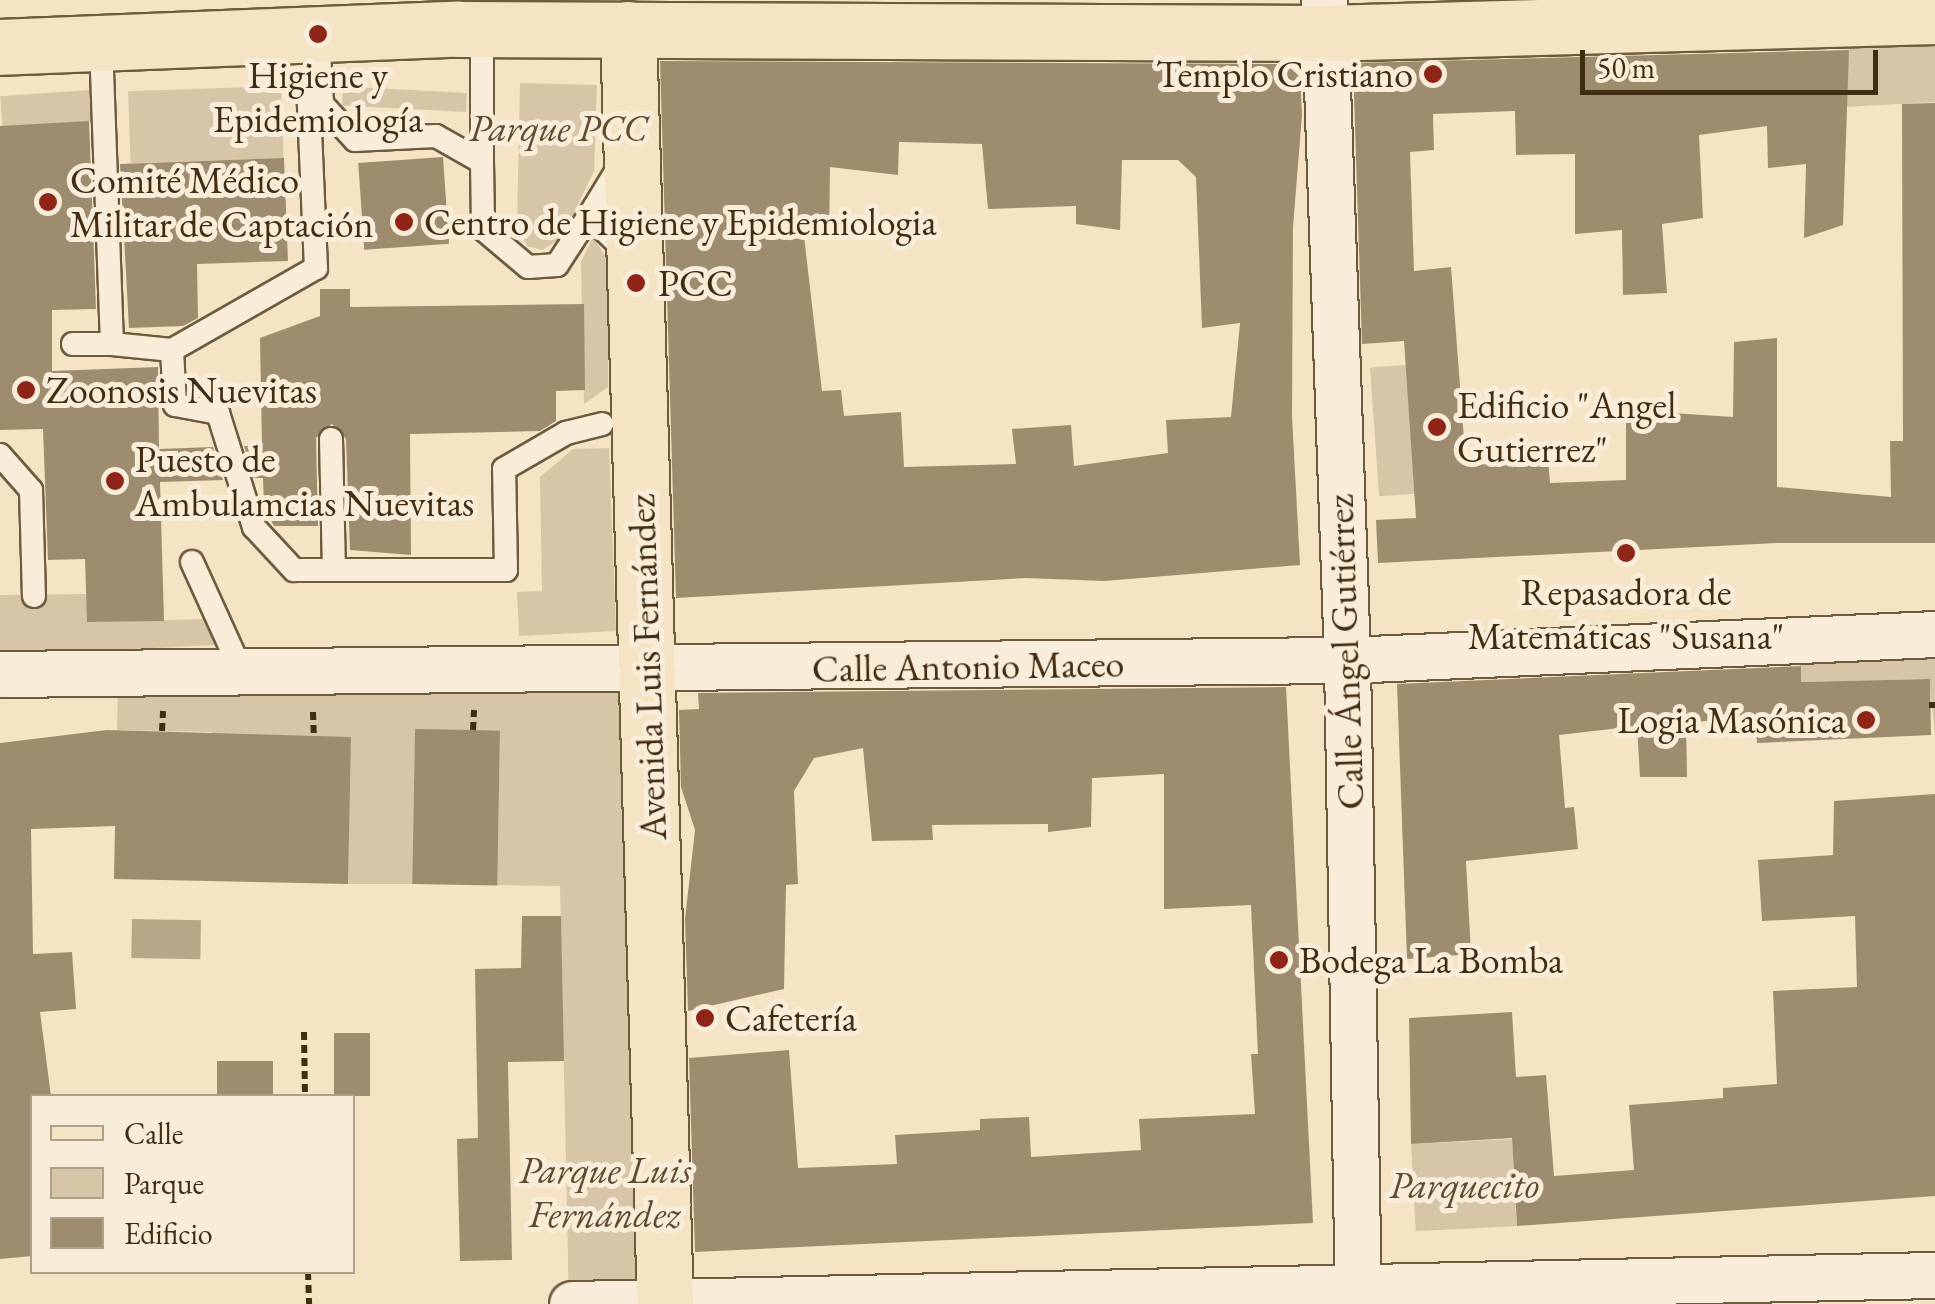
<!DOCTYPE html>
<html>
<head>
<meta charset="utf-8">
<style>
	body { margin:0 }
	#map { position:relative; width:1935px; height:1304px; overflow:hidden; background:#f4e4c4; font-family:"EB Garamond",serif }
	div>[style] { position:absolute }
	.green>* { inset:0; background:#d6c5a6; transform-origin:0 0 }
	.water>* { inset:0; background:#b7a687; transform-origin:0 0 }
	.building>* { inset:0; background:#9e8c6f; transform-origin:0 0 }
	.path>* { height:6px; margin-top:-3px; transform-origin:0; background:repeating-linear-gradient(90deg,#412d12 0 8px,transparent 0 13px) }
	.roads { filter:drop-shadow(2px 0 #6e5b3e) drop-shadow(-2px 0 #6e5b3e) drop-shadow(0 2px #6e5b3e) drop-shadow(0 -2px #6e5b3e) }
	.lane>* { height:22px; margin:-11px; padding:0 11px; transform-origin:11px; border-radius:11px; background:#f8edd9 }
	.street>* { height:45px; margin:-22.5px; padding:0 22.5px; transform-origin:22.5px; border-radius:22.5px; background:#f8edd9 }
	.primary>* { height:55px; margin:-27.5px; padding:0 27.5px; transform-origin:27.5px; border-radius:27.5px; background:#f4e4c4 }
	.dots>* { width:28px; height:28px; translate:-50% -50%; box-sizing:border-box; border:5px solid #f8edd9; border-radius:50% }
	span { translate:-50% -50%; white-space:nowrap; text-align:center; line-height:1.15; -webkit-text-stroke:10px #f8edd9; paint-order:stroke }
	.poi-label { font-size:38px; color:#412d12 }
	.right { translate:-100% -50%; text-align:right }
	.left { translate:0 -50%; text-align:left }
	.park-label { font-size:38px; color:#5f4b30; font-style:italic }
	.street-label { font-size:38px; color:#412d12 }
	.legend { position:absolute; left:30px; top:1094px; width:325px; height:180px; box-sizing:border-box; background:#f8edd9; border:2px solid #afa089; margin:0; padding:12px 18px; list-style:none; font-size:30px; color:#412d12 }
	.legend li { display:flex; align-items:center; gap:20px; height:50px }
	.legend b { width:50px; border:2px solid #afa089 }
	.scale { position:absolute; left:1580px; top:50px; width:298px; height:45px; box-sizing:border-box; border:5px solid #412d12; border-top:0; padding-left:12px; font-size:30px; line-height:35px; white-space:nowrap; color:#412d12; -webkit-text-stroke:8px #f8edd9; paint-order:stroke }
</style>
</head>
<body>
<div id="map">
	<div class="green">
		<i style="clip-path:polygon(1935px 26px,1935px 102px,1845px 107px,1850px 30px)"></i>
		<i style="clip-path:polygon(520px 83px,597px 85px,594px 171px,562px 238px,542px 250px,527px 246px,517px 225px)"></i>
		<i style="left:281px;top:86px;width:72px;height:153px;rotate:88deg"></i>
		<i style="left:90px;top:90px;width:31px;height:90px;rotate:86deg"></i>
		<i style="left:467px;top:93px;width:19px;height:124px;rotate:93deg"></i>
		<i style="clip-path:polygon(593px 237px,608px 260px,608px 387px,584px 404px,581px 262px)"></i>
		<i style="left:1406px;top:365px;width:129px;height:36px;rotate:86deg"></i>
		<i style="clip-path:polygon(609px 448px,616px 631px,519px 636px,517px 592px,542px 591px,540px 477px,573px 449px)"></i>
		<i style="clip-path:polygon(86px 594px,88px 622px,213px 619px,217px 645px,0 655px,0 595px)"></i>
		<i style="clip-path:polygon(1935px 650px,1935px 734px,1929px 679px,1800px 682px,1800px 654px)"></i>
		<i style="clip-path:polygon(631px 680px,646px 1304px,569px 1304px,560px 886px,497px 885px,500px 730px,415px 730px,413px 884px,348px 884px,350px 737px,210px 881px,212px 732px,117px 730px,118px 688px)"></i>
		<i style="left:1512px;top:1139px;width:87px;height:101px;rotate:87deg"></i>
	</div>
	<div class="water">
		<i style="left:132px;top:919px;width:69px;height:39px;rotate:1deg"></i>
	</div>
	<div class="building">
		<i style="clip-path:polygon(1849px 50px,1843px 225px,1804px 238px,1806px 164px,1768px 168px,1767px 126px,1699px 135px,1703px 218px,1662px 224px,1667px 293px,1623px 295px,1622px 230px,1575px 234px,1575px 154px,1516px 155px,1515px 111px,1433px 114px,1434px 150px,1410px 152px,1414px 271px,1451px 267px,1466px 466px,1548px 458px,1550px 483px,1626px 480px,1626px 410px,1733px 417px,1734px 342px,1777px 338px,1777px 487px,1891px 497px,1890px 441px,1903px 441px,1902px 104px,1935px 103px,1935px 543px,1777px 543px,1378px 563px,1376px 520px,1416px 518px,1404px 341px,1362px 344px,1353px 63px)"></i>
		<i style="clip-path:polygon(evenodd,660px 61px,1286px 64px,1300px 77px,1302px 115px,1293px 227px,1292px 416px,1300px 565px,1104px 581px,1026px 578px,676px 598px,660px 61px,899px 142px,982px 144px,988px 209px,1076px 206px,1076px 224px,1120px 230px,1122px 160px,1178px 160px,1196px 177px,1202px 328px,1240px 323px,1231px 417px,1166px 420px,1168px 453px,1074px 466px,1071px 425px,1012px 429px,1016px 464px,904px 467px,901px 412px,844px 416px,841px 390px,822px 391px,804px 236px,829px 236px,830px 167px,898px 175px,899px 142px)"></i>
		<i style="clip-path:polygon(89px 121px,96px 309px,52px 310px,52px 371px,158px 367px,159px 449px,213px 447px,223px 480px,160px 482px,164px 621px,87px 622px,85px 559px,48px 560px,43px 429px,0 430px,0 126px)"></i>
		<i style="left:443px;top:157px;width:87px;height:85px;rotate:86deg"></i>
		<i style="clip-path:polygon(284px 158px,288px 261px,197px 264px,198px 318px,183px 326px,129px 328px,120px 164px)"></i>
		<i style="clip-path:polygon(320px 289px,350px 289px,350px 307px,584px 304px,585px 390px,556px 391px,556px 421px,540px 431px,410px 434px,411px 555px,350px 550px,346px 439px,332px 424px,316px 438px,318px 526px,274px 526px,264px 508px,263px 478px,254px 478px,244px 446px,262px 446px,260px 338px,320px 316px)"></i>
		<i style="clip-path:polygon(1801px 666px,1801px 682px,1930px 679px,1931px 735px,1757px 743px,1755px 716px,1686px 723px,1687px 777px,1640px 777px,1637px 726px,1559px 735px,1565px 808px,1574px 807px,1578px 849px,1466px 861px,1471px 954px,1407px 959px,1397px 684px)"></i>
		<i style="clip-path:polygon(1286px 687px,1313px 1223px,695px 1252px,689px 1058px,789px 1050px,798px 1168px,897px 1164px,895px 1135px,980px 1130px,980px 1119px,1005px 1118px,1029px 1117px,1031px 1157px,1141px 1150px,1139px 1119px,1255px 1114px,1251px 1054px,1258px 1054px,1251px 905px,1164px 909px,1164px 774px,1092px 778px,1091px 827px,1048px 832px,1048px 824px,932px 825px,933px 840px,872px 841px,863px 748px,814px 758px,794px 791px,798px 884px,786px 885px,784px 989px,688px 1011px,685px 919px,695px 830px,681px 787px,679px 710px,699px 709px,698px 693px)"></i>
		<i style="left:415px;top:729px;width:85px;height:155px;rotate:1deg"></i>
		<i style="clip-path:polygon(107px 730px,351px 737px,348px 884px,114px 879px,115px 826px,31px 829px,33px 954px,72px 952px,76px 1009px,40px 1012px,51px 1096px,32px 1096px,32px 1256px,0 1259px,0 743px)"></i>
		<i style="clip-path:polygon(1935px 794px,1935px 1196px,1517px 1226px,1512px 1138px,1411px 1144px,1409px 1018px,1512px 1012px,1516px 1077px,1546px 1075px,1554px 1176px,1634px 1170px,1629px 1105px,1723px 1098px,1723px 1088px,1777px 1084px,1773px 991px,1857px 987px,1855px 916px,1762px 921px,1758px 860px,1833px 855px,1834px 801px)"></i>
		<i style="clip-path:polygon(522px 916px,561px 916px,564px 1061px,508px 1062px,512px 1260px,460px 1261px,457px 1139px,478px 1138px,475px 969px,521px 968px)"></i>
		<i style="left:370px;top:1033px;width:63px;height:36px;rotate:90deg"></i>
		<i style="left:273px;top:1061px;width:35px;height:56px;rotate:90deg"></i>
	</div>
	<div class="path">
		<i style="left:1929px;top:705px;width:6px"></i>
		<i style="left:313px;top:712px;width:24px;rotate:88deg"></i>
		<i style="left:473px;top:730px;width:20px;rotate:-87deg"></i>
		<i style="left:162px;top:731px;width:20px;rotate:-87deg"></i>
		<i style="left:304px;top:1032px;width:64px;rotate:89.1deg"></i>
		<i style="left:308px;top:1272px;width:32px;rotate:88deg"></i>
	</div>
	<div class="roads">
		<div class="lane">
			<i style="left:318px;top:34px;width:70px;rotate:86.7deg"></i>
			<i style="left:322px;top:104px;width:49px;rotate:47.5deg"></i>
			<i style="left:355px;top:140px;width:81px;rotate:-2.8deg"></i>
			<i style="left:436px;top:136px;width:53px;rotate:29.5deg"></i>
			<i style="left:482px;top:162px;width:67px;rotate:89.1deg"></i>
			<i style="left:483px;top:229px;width:59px;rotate:40.2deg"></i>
			<i style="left:528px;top:267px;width:29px;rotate:-4deg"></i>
			<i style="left:557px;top:265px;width:59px;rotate:-56.9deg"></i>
			<i style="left:482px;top:162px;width:133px;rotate:-90deg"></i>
			<i style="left:622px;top:162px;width:63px;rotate:121.4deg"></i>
			<i style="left:589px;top:216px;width:55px;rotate:43.5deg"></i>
			<i style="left:73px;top:344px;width:39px"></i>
			<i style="left:112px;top:344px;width:303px;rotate:-92.1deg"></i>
			<i style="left:112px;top:344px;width:60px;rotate:5.7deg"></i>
			<i style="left:172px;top:350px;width:166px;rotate:-29.7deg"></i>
			<i style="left:316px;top:268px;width:185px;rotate:-92.5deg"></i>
			<i style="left:172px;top:350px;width:55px;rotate:86.9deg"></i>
			<i style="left:175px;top:405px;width:44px;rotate:10.5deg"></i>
			<i style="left:218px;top:413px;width:120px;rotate:72.5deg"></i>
			<i style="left:254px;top:527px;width:59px;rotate:47.1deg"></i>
			<i style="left:294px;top:570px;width:40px"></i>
			<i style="left:331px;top:439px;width:131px;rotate:88.7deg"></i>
			<i style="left:334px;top:570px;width:172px"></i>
			<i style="left:506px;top:570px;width:101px;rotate:-91.1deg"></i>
			<i style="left:504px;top:469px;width:72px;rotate:-30.1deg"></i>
			<i style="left:566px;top:433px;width:37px;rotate:-14deg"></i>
			<i style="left:0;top:455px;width:47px;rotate:48.5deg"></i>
			<i style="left:31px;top:490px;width:106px;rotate:88.4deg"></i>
			<i style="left:192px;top:562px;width:119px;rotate:65.6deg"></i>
		</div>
		<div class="street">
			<i style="left:1324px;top:0;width:660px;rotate:88deg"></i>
			<i style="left:1347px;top:660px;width:644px;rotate:89.02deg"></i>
			<i style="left:0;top:674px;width:1347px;rotate:-0.6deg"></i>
			<i style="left:1347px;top:660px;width:589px;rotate:-2.53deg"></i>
			<i style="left:572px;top:1304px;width:1363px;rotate:-1.22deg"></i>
		</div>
		<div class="primary">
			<i style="left:628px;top:29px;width:1276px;rotate:88.34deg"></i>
			<i style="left:0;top:47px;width:457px;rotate:-2.3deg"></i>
			<i style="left:457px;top:29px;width:868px;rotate:0.26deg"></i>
			<i style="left:1325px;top:33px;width:610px;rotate:-1.6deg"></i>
		</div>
	</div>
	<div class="dots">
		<i style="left:318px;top:34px;background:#8f2418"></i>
		<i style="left:1433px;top:74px;background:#8f2418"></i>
		<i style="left:48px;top:202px;background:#8f2418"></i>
		<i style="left:404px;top:222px;background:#8f2418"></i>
		<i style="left:636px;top:283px;background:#8f2418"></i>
		<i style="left:26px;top:390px;background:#8f2418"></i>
		<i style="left:1437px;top:427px;background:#8f2418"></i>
		<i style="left:115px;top:481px;background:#8f2418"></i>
		<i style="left:1626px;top:553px;background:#8f2418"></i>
		<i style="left:1866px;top:720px;background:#8f2418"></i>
		<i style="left:1279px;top:960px;background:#8f2418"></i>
		<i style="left:705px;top:1018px;background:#8f2418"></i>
	</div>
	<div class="poi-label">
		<span class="right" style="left:1413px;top:74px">Templo Cristiano</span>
		<span style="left:318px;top:97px">Higiene y<br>Epidemiología</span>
		<span class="left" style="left:70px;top:202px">Comité Médico<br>Militar de Captación</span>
		<span class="left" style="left:424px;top:222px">Centro de Higiene y Epidemiologia</span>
		<span class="left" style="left:658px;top:283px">PCC</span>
		<span class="left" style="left:46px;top:390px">Zoonosis Nuevitas</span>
		<span class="left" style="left:1457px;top:427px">Edificio "Angel<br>Gutierrez"</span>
		<span class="left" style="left:135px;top:481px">Puesto de<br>Ambulamcias Nuevitas</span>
		<span style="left:1626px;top:614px">Repasadora de<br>Matemáticas "Susana"</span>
		<span class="right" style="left:1846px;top:720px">Logia Masónica</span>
		<span class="left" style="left:1299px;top:960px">Bodega La Bomba</span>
		<span class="left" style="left:725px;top:1018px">Cafetería</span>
	</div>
	<div class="park-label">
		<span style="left:558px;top:128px">Parque PCC</span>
		<span style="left:605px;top:1192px">Parque Luis<br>Fernández</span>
		<span style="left:1464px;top:1185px">Parquecito</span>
	</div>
	<div class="street-label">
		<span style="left:1345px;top:652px;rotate:-92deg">Calle Ángel Gutiérrez</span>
		<span style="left:968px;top:666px;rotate:-1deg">Calle Antonio Maceo</span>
		<span style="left:647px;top:667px;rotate:-92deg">Avenida Luis Fernández</span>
	</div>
	<ul class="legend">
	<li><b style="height:12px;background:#f4e4c4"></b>Calle</li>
	<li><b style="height:28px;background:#d6c5a6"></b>Parque</li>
	<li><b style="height:28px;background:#9e8c6f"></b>Edificio</li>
	</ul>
	<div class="scale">50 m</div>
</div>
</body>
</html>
